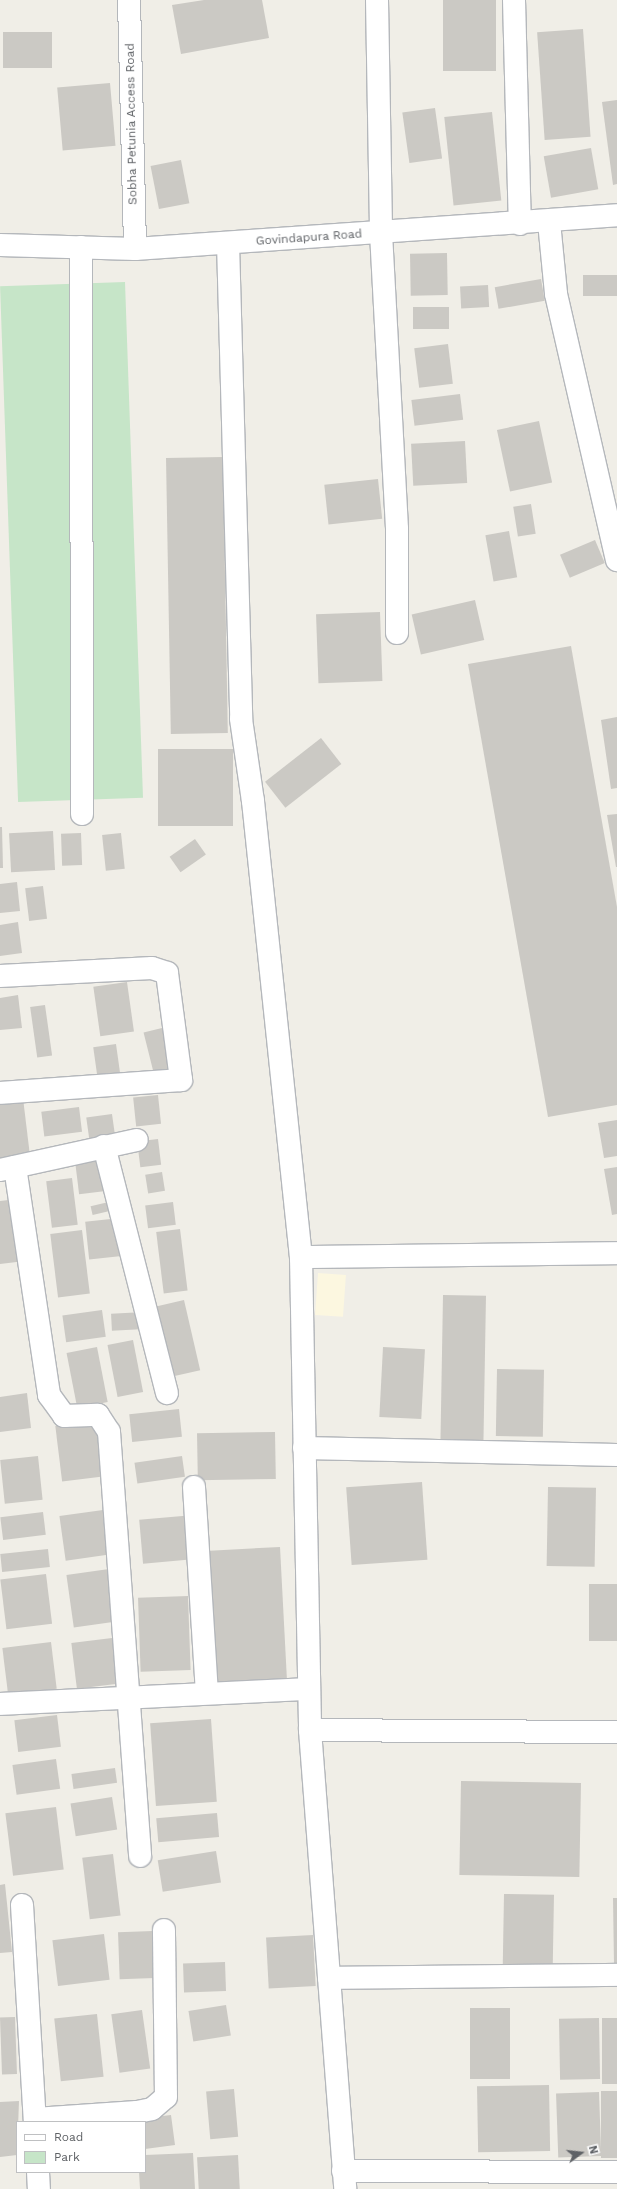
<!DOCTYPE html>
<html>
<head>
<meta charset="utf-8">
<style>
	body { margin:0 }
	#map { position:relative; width:617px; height:2189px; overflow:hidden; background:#f0eee7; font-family:"Work Sans",sans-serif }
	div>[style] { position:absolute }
	.commercial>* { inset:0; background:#fcf7e0; transform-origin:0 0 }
	.green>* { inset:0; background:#c6e5c8; transform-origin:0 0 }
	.building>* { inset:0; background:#cbc9c4; transform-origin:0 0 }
	.roads { filter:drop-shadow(1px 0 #b4b7bb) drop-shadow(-1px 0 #b4b7bb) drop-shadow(0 1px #b4b7bb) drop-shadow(0 -1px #b4b7bb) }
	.minor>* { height:22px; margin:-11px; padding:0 11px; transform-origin:11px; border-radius:11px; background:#fff }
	span { translate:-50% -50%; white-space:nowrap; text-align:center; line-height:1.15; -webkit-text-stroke:3px #fff; paint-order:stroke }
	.street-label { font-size:12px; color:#5f6266 }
	.legend { position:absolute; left:16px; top:2121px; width:130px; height:52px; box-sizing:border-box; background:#fff; border:1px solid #bfc0c2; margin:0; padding:5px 7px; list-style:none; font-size:12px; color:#5f6266 }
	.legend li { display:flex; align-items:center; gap:8px; height:20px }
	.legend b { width:20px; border:1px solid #bfc0c2 }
	.north { position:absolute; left:561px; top:2133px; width:40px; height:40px; -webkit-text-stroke:3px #fff; paint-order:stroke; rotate:75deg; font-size:11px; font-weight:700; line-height:16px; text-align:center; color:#5f6266 }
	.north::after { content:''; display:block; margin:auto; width:14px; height:18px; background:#5f6266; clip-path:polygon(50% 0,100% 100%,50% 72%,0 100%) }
</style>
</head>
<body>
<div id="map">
	<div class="commercial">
		<i style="left:318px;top:1273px;width:28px;height:42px;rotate:4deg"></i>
	</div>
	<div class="green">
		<i style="left:125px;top:282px;width:516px;height:125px;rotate:88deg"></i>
	</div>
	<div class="building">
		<i style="clip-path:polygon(204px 0,262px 0,269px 38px,181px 54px,172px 5px)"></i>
		<i style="left:443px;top:0;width:53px;height:71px"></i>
		<i style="left:583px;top:29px;width:108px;height:46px;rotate:86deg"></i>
		<i style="left:52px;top:32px;width:36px;height:49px;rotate:90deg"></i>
		<i style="left:110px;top:83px;width:63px;height:53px;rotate:85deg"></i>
		<i style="clip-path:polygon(617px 100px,617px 184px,613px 185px,602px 102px)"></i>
		<i style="left:435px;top:108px;width:51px;height:33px;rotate:82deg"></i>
		<i style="left:492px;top:112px;width:89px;height:48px;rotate:84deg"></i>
		<i style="left:591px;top:148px;width:42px;height:48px;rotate:80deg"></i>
		<i style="left:181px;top:160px;width:44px;height:31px;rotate:79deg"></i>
		<i style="left:447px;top:253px;width:42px;height:37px;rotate:89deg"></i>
		<i style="left:617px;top:275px;width:21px;height:34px;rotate:90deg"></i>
		<i style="left:541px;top:279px;width:22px;height:47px;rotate:80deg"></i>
		<i style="left:488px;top:285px;width:22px;height:28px;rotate:87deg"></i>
		<i style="left:449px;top:307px;width:22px;height:36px;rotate:90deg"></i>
		<i style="left:448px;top:344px;width:40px;height:34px;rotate:83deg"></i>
		<i style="left:460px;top:394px;width:26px;height:49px;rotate:83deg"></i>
		<i style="left:539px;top:421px;width:63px;height:43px;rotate:78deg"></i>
		<i style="left:465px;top:441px;width:42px;height:54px;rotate:87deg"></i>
		<i style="left:223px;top:457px;width:276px;height:57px;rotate:89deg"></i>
		<i style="left:378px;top:479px;width:40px;height:54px;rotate:84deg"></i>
		<i style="left:531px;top:504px;width:30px;height:18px;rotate:81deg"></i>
		<i style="left:509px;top:531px;width:47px;height:24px;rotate:80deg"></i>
		<i style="left:595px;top:540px;width:25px;height:38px;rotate:67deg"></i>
		<i style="left:475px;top:600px;width:41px;height:65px;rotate:77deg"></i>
		<i style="left:380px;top:612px;width:69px;height:64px;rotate:88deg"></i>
		<i style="clip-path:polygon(571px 646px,617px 907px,617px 1105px,548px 1117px,468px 664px)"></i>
		<i style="clip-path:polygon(617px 717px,617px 788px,611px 789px,601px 720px)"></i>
		<i style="left:321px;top:738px;width:33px;height:71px;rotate:52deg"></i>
		<i style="left:158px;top:749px;width:75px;height:77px"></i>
		<i style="clip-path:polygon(617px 814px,617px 867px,616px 867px,607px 815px)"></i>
		<i style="clip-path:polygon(0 827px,2px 827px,3px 868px,0 868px)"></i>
		<i style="left:53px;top:831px;width:39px;height:44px;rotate:87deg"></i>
		<i style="left:81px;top:833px;width:32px;height:20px;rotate:88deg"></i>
		<i style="left:121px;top:833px;width:36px;height:19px;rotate:84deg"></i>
		<i style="left:195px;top:839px;width:19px;height:31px;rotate:55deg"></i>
		<i style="clip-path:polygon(17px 882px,20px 911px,0 913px,0 884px)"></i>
		<i style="left:43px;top:886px;width:33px;height:18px;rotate:83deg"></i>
		<i style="clip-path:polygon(18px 922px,22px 953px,0 956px,0 925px)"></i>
		<i style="left:127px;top:982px;width:50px;height:34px;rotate:82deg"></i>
		<i style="clip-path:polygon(18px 995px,22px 1028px,0 1030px,0 998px)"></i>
		<i style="left:45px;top:1005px;width:51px;height:15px;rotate:82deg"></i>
		<i style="left:162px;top:1028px;width:42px;height:19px;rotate:76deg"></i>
		<i style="left:116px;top:1044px;width:35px;height:23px;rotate:82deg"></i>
		<i style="left:158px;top:1095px;width:29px;height:25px;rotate:84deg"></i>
		<i style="clip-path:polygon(23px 1098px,30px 1156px,0 1160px,0 1101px)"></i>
		<i style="left:79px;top:1107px;width:25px;height:38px;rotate:83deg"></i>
		<i style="left:112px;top:1114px;width:22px;height:26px;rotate:82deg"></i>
		<i style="clip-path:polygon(617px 1120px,617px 1156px,604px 1158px,598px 1123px)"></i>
		<i style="left:158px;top:1139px;width:26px;height:21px;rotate:83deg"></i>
		<i style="left:104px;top:1159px;width:32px;height:29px;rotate:83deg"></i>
		<i style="clip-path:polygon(617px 1167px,617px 1214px,612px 1215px,604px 1169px)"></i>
		<i style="left:162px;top:1172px;width:19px;height:17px;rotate:81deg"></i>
		<i style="left:72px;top:1178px;width:47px;height:26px;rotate:83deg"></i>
		<i style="clip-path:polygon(17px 1199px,25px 1261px,0 1264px,0 1201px)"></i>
		<i style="left:113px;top:1201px;width:9px;height:23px;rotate:77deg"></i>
		<i style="left:173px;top:1202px;width:23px;height:28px;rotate:83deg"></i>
		<i style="left:120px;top:1218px;width:38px;height:35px;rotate:84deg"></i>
		<i style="left:180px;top:1229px;width:62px;height:24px;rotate:83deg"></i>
		<i style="left:82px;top:1230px;width:64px;height:32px;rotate:83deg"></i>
		<i style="left:443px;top:1295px;width:43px;height:145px;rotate:1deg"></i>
		<i style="left:184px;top:1300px;width:72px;height:32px;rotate:77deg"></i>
		<i style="left:102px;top:1310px;width:27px;height:40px;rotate:82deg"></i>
		<i style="left:144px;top:1312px;width:17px;height:33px;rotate:87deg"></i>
		<i style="left:133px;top:1340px;width:53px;height:26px;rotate:79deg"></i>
		<i style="left:97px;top:1347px;width:56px;height:31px;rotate:79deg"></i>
		<i style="left:383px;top:1347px;width:42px;height:70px;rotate:3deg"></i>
		<i style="left:497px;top:1369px;width:47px;height:67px;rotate:1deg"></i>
		<i style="clip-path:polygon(27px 1393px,31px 1428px,0 1432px,0 1397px)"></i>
		<i style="left:179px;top:1409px;width:28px;height:50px;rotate:84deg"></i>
		<i style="left:96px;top:1421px;width:56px;height:41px;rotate:83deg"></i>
		<i style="left:275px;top:1432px;width:47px;height:78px;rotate:89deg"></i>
		<i style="left:38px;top:1456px;width:44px;height:38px;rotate:84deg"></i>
		<i style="left:182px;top:1456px;width:21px;height:48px;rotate:82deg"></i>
		<i style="left:422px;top:1482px;width:78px;height:76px;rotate:86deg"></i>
		<i style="left:548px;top:1487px;width:48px;height:79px;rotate:1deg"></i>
		<i style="left:103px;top:1510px;width:45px;height:44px;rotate:82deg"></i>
		<i style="left:43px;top:1512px;width:23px;height:43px;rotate:83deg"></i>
		<i style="left:194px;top:1515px;width:44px;height:55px;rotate:85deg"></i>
		<i style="left:280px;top:1547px;width:137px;height:75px;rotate:87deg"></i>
		<i style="left:48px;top:1549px;width:18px;height:48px;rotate:84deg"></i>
		<i style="left:109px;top:1569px;width:53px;height:43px;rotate:82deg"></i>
		<i style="left:46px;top:1574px;width:50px;height:46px;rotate:83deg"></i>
		<i style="left:589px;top:1584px;width:28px;height:57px"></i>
		<i style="left:188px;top:1596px;width:74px;height:50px;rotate:88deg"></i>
		<i style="left:112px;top:1638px;width:46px;height:41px;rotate:83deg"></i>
		<i style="left:51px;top:1642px;width:47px;height:49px;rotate:83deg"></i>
		<i style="left:57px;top:1715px;width:32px;height:43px;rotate:83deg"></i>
		<i style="left:211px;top:1719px;width:83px;height:61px;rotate:86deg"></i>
		<i style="left:56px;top:1759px;width:30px;height:44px;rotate:82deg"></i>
		<i style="left:115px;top:1768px;width:15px;height:44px;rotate:82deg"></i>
		<i style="left:461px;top:1781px;width:120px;height:94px;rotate:1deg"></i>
		<i style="left:112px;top:1797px;width:33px;height:42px;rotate:81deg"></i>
		<i style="left:56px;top:1807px;width:63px;height:51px;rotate:83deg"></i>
		<i style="left:217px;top:1813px;width:24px;height:61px;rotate:85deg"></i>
		<i style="left:216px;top:1851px;width:32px;height:59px;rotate:81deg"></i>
		<i style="left:113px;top:1854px;width:62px;height:31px;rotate:83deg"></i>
		<i style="clip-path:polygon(5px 1884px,12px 1952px,0 1953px,0 1885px)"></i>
		<i style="left:504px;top:1894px;width:50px;height:73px;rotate:1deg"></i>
		<i style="clip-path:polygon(613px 1898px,617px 1898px,617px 1965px,614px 1965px)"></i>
		<i style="left:153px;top:1931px;width:47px;height:35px;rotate:88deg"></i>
		<i style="left:104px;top:1934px;width:46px;height:52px;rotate:83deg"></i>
		<i style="left:313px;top:1935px;width:51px;height:47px;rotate:87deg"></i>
		<i style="left:225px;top:1962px;width:29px;height:42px;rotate:88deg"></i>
		<i style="left:226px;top:2005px;width:31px;height:38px;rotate:81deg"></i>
		<i style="left:470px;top:2008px;width:40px;height:71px"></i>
		<i style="left:142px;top:2010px;width:59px;height:31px;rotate:82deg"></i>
		<i style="left:97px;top:2014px;width:63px;height:43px;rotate:84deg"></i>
		<i style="left:15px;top:2017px;width:57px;height:15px;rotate:88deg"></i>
		<i style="left:599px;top:2018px;width:61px;height:40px;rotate:89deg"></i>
		<i style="left:602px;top:2018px;width:15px;height:66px"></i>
		<i style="left:549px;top:2085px;width:66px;height:72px;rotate:89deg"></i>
		<i style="left:234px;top:2089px;width:48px;height:28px;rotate:85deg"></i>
		<i style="left:601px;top:2091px;width:16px;height:67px"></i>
		<i style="left:599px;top:2092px;width:64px;height:43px;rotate:88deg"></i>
		<i style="clip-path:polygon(19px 2101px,17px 2155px,0 2157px,0 2102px)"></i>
		<i style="clip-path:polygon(171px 2115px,175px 2145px,145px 2149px,145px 2122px,129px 2120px)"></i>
		<i style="clip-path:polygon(193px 2153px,195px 2189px,140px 2189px,139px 2172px,145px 2172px,145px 2155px)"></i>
		<i style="left:238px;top:2155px;width:34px;height:41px;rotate:87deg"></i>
	</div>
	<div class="roads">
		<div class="minor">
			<i style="left:129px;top:0;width:249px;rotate:88.6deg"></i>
			<i style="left:377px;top:0;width:233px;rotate:89deg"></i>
			<i style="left:381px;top:233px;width:296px;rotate:86.9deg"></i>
			<i style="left:397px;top:529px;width:104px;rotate:90deg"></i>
			<i style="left:514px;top:0;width:224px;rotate:88.5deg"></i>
			<i style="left:549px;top:222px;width:72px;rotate:84.4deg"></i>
			<i style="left:556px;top:294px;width:273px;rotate:77.1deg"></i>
			<i style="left:228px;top:243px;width:476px;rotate:88.4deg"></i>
			<i style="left:241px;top:719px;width:83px;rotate:81.7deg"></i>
			<i style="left:253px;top:801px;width:459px;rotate:84deg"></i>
			<i style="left:301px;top:1257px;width:473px;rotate:88.9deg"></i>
			<i style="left:310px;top:1730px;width:460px;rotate:85.6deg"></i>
			<i style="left:0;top:245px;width:135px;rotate:1.7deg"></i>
			<i style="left:135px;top:249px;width:483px;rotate:-4deg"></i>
			<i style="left:81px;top:247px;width:567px;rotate:89.9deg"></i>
			<i style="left:0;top:976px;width:152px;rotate:-3deg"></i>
			<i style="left:152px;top:968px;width:16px;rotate:18deg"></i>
			<i style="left:167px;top:973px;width:108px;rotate:82.5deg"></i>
			<i style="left:181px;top:1080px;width:181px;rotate:175.9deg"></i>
			<i style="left:104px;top:1146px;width:255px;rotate:75.7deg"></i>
			<i style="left:15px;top:1167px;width:231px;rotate:81.5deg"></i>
			<i style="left:49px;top:1395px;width:26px;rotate:54deg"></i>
			<i style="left:64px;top:1416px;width:34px;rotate:-2deg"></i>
			<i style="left:98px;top:1415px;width:20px;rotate:57deg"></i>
			<i style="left:109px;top:1432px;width:425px;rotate:85.8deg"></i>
			<i style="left:0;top:1170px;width:140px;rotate:-12.4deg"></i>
			<i style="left:301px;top:1257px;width:316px;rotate:-0.7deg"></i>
			<i style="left:304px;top:1448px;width:313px;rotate:1.3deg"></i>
			<i style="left:194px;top:1487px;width:206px;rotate:86.4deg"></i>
			<i style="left:0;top:1704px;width:309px;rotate:-2.8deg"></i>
			<i style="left:310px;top:1730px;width:307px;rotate:0.4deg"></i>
			<i style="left:22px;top:1905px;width:217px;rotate:86.6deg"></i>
			<i style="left:329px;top:1978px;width:288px;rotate:-0.6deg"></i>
			<i style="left:35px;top:2119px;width:102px;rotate:-3.9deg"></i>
			<i style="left:137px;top:2112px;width:15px;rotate:-11deg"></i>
			<i style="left:152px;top:2109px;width:18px;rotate:-41deg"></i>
			<i style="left:166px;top:2097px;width:167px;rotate:-90.7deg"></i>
			<i style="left:343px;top:2171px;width:274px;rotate:0.2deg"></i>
			<i style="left:38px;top:2172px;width:17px;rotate:87deg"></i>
		</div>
	</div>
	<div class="street-label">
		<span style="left:132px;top:124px;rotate:-91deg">Sobha Petunia Access Road</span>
		<span style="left:309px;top:238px;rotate:-4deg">Govindapura Road</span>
	</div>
	<ul class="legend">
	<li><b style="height:5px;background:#fff"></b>Road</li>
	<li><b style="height:11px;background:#c6e5c8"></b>Park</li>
	</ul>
	<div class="north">N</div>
</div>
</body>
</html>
